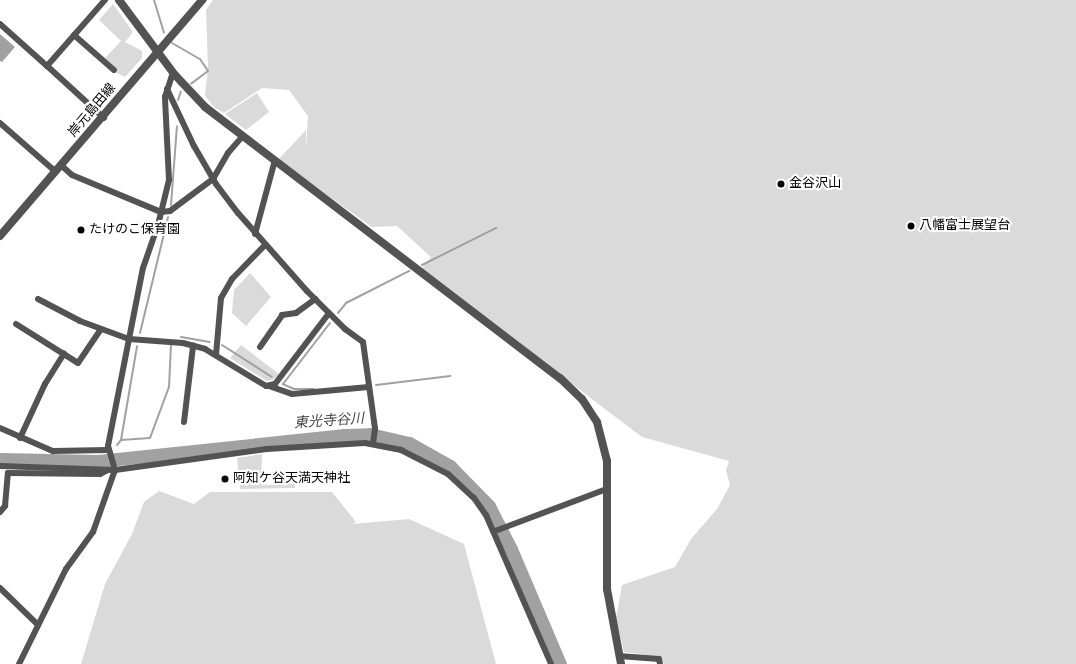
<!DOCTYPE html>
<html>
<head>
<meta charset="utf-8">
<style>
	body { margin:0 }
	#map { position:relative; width:1076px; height:664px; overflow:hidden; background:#fff; font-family:Overpass,"Noto Sans JP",sans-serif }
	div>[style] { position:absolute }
	.green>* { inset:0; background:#dadada }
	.water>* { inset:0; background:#a1a1a1 }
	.stream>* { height:2px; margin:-1px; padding:0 1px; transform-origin:1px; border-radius:1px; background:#a1a1a1 }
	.river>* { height:13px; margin:-6.5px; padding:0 6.5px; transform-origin:6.5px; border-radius:6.5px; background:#a1a1a1 }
	.minor>* { height:6px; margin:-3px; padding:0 3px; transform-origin:3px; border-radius:3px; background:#535353 }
	.tertiary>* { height:8px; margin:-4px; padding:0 4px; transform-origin:4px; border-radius:4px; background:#535353 }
	.dots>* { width:11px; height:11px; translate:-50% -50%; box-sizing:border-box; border:2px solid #fff; border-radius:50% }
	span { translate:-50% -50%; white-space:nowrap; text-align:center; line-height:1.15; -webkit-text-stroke:4px #fff; paint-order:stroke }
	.street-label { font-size:13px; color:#000 }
	.poi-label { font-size:13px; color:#000 }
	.left { translate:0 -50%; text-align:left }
	.water-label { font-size:14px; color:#424242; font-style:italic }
</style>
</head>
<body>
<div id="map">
	<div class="green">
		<i style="clip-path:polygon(213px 0,1076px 0,1076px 664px,664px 664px,661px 657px,624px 652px,616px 618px,622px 585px,675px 567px,691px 539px,717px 509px,730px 485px,726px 470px,729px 461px,642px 437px,421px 269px,431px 257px,397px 226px,372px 227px,278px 160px,306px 130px,306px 148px,308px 116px,289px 90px,262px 88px,224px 113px,215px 108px,205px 96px,208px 68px,206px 10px)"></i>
		<i style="clip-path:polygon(113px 4px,133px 32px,125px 42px,142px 51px,142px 58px,125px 77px,115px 72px,115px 68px,105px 58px,121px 41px,99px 20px)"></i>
		<i style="clip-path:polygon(257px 93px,269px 112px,246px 130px,225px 114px)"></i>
		<i style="clip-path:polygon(250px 273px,271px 297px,246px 326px,232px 313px,234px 290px)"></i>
		<i style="clip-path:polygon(241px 345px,279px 374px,273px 380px,267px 381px,230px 358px)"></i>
		<i style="clip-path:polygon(262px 454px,261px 485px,295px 484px,295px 488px,240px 489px,237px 458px)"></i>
		<i style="clip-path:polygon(159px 491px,194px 504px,210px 492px,332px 492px,356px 522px,353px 524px,409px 519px,464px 544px,496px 664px,81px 664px,105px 584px,132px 534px,144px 502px)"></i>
	</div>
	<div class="water">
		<i style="clip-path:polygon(0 34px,15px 47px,2px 62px,0 61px)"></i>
	</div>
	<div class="stream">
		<i style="left:154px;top:0;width:34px;rotate:73deg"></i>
		<i style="left:172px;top:43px;width:32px;rotate:30deg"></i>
		<i style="left:200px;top:59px;width:14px;rotate:56deg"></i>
		<i style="left:208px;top:71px;width:21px;rotate:143deg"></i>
		<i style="left:178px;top:100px;width:9px;rotate:-72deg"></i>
		<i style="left:171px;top:205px;width:79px;rotate:-85.7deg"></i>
		<i style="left:422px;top:265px;width:83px;rotate:-26.6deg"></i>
		<i style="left:338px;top:313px;width:13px;rotate:-51deg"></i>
		<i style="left:346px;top:303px;width:71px;rotate:-26.9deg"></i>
		<i style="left:140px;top:333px;width:119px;rotate:-76.4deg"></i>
		<i style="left:181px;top:337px;width:29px;rotate:10deg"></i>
		<i style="left:222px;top:345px;width:59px;rotate:32.6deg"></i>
		<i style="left:376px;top:385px;width:75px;rotate:-6.9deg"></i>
		<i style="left:314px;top:389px;width:20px;rotate:180deg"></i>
		<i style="left:294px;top:389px;width:12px;rotate:-156deg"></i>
		<i style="left:283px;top:384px;width:77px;rotate:-52.4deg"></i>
		<i style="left:121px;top:440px;width:29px;rotate:-4deg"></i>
		<i style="left:150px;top:438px;width:54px;rotate:-69.6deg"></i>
		<i style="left:169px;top:387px;width:42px;rotate:-87.3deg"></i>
		<i style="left:117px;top:445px;width:6px;rotate:-51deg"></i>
		<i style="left:121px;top:440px;width:95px;rotate:-80.3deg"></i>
		<i style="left:103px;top:461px;width:8px;rotate:-50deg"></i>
	</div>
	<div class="river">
		<i style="left:0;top:459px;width:98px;rotate:1.2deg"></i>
		<i style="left:98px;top:461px;width:248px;rotate:-6deg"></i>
		<i style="left:345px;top:435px;width:25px;rotate:-2deg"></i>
		<i style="left:370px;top:434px;width:40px;rotate:13deg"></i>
		<i style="left:409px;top:443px;width:47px;rotate:29.3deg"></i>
		<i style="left:450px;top:466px;width:56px;rotate:45.7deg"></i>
		<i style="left:489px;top:506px;width:48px;rotate:62.9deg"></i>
		<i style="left:511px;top:549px;width:125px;rotate:66.9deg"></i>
	</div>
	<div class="minor">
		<i style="left:0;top:24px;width:63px;rotate:41.8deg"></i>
		<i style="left:74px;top:35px;width:53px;rotate:41.2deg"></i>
		<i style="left:167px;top:89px;width:63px;rotate:64.7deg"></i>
		<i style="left:194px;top:146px;width:44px;rotate:59.9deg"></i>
		<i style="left:216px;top:184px;width:36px;rotate:53deg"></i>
		<i style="left:238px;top:213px;width:104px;rotate:48.5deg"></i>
		<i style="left:307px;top:291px;width:54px;rotate:45deg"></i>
		<i style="left:345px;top:329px;width:22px;rotate:36deg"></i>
		<i style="left:363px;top:342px;width:88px;rotate:82.1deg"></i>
		<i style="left:375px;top:429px;width:15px;rotate:98deg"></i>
		<i style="left:104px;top:118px;width:77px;rotate:-137.6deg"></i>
		<i style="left:47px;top:66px;width:88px;rotate:-48.7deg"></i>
		<i style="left:0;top:123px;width:74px;rotate:41.2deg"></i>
		<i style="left:62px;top:166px;width:13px;rotate:42deg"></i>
		<i style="left:72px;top:175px;width:96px;rotate:22.6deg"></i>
		<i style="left:161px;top:212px;width:9px;rotate:-6deg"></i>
		<i style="left:170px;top:211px;width:54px;rotate:-36.7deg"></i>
		<i style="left:213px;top:179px;width:30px;rotate:-60deg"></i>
		<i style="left:228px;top:153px;width:23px;rotate:-49deg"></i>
		<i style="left:255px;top:234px;width:77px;rotate:-74.9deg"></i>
		<i style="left:38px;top:299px;width:47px;rotate:27.6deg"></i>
		<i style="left:80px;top:321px;width:52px;rotate:20.2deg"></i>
		<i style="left:129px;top:339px;width:54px;rotate:4.2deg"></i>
		<i style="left:183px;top:343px;width:23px;rotate:15deg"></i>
		<i style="left:205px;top:349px;width:71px;rotate:31.2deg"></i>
		<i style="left:266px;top:386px;width:9px;rotate:-13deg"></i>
		<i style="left:275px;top:384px;width:89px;rotate:-52.7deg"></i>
		<i style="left:16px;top:324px;width:73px;rotate:32.2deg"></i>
		<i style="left:78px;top:363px;width:41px;rotate:-55.9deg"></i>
		<i style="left:260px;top:347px;width:39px;rotate:-55deg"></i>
		<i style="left:282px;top:315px;width:14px;rotate:-8deg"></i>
		<i style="left:296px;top:313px;width:24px;rotate:-36deg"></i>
		<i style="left:216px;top:355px;width:57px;rotate:-85deg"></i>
		<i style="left:221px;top:298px;width:22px;rotate:-60deg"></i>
		<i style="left:232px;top:279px;width:46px;rotate:-45.9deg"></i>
		<i style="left:269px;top:386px;width:24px;rotate:19deg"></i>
		<i style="left:292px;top:394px;width:77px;rotate:-5.2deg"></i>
		<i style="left:184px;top:422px;width:77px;rotate:-83.2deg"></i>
		<i style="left:0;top:428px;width:58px;rotate:23.5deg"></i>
		<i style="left:53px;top:451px;width:55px;rotate:-1deg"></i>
		<i style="left:20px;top:438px;width:60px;rotate:-65.2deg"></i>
		<i style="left:45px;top:384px;width:36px;rotate:-58deg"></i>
		<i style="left:0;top:466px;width:115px;rotate:2deg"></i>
		<i style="left:115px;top:470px;width:153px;rotate:-7.9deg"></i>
		<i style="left:267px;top:449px;width:98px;rotate:-3.5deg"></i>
		<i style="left:365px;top:443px;width:37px;rotate:11deg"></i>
		<i style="left:401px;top:450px;width:53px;rotate:27.1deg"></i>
		<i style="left:448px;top:474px;width:35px;rotate:43deg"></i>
		<i style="left:474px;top:498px;width:21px;rotate:55deg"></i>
		<i style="left:486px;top:515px;width:163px;rotate:66.4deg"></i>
		<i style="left:0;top:512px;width:8px;rotate:-50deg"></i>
		<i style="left:5px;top:506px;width:33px;rotate:-85deg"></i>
		<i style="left:8px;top:473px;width:92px;rotate:0.6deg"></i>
		<i style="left:100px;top:474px;width:9px;rotate:-27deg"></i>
		<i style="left:495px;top:531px;width:120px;rotate:-20.6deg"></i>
		<i style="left:0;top:588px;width:53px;rotate:44.2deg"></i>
		<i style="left:619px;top:656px;width:40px;rotate:4.3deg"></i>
		<i style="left:659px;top:659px;width:5px;rotate:79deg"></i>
		<i style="left:19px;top:664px;width:106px;rotate:-63.7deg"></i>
		<i style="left:66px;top:569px;width:46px;rotate:-53.9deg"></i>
		<i style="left:93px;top:532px;width:66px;rotate:-70.5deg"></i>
		<i style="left:115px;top:470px;width:25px;rotate:-106deg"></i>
		<i style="left:108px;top:446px;width:181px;rotate:-78.9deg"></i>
		<i style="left:143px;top:268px;width:46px;rotate:-70.8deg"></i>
		<i style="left:158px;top:225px;width:46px;rotate:-76.3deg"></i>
		<i style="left:169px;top:180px;width:83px;rotate:-92.8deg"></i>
		<i style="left:165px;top:97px;width:26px;rotate:-72deg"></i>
	</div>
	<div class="tertiary">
		<i style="left:119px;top:0;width:94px;rotate:53.3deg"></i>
		<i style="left:175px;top:75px;width:44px;rotate:46.8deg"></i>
		<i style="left:205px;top:107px;width:447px;rotate:37.4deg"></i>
		<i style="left:560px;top:378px;width:30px;rotate:44deg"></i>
		<i style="left:582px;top:399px;width:27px;rotate:57deg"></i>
		<i style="left:597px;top:422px;width:40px;rotate:75.6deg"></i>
		<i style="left:607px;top:461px;width:128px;rotate:90deg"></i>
		<i style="left:607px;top:589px;width:76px;rotate:79.4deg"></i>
		<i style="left:0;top:236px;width:311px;rotate:-49.4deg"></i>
	</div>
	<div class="dots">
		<i style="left:781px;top:184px;background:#000"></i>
		<i style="left:911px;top:226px;background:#000"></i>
		<i style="left:81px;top:230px;background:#000"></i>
		<i style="left:225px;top:479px;background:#000"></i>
	</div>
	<div class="street-label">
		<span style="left:93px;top:111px;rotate:-50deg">岸元島田線</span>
	</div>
	<div class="poi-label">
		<span class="left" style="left:789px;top:184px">金谷沢山</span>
		<span class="left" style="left:919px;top:226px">八幡富士展望台</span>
		<span class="left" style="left:89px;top:230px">たけのこ保育園</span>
		<span class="left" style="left:233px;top:479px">阿知ケ谷天満天神社</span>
	</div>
	<div class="water-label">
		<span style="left:329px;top:422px;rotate:-4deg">東光寺谷川</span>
	</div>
</div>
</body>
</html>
